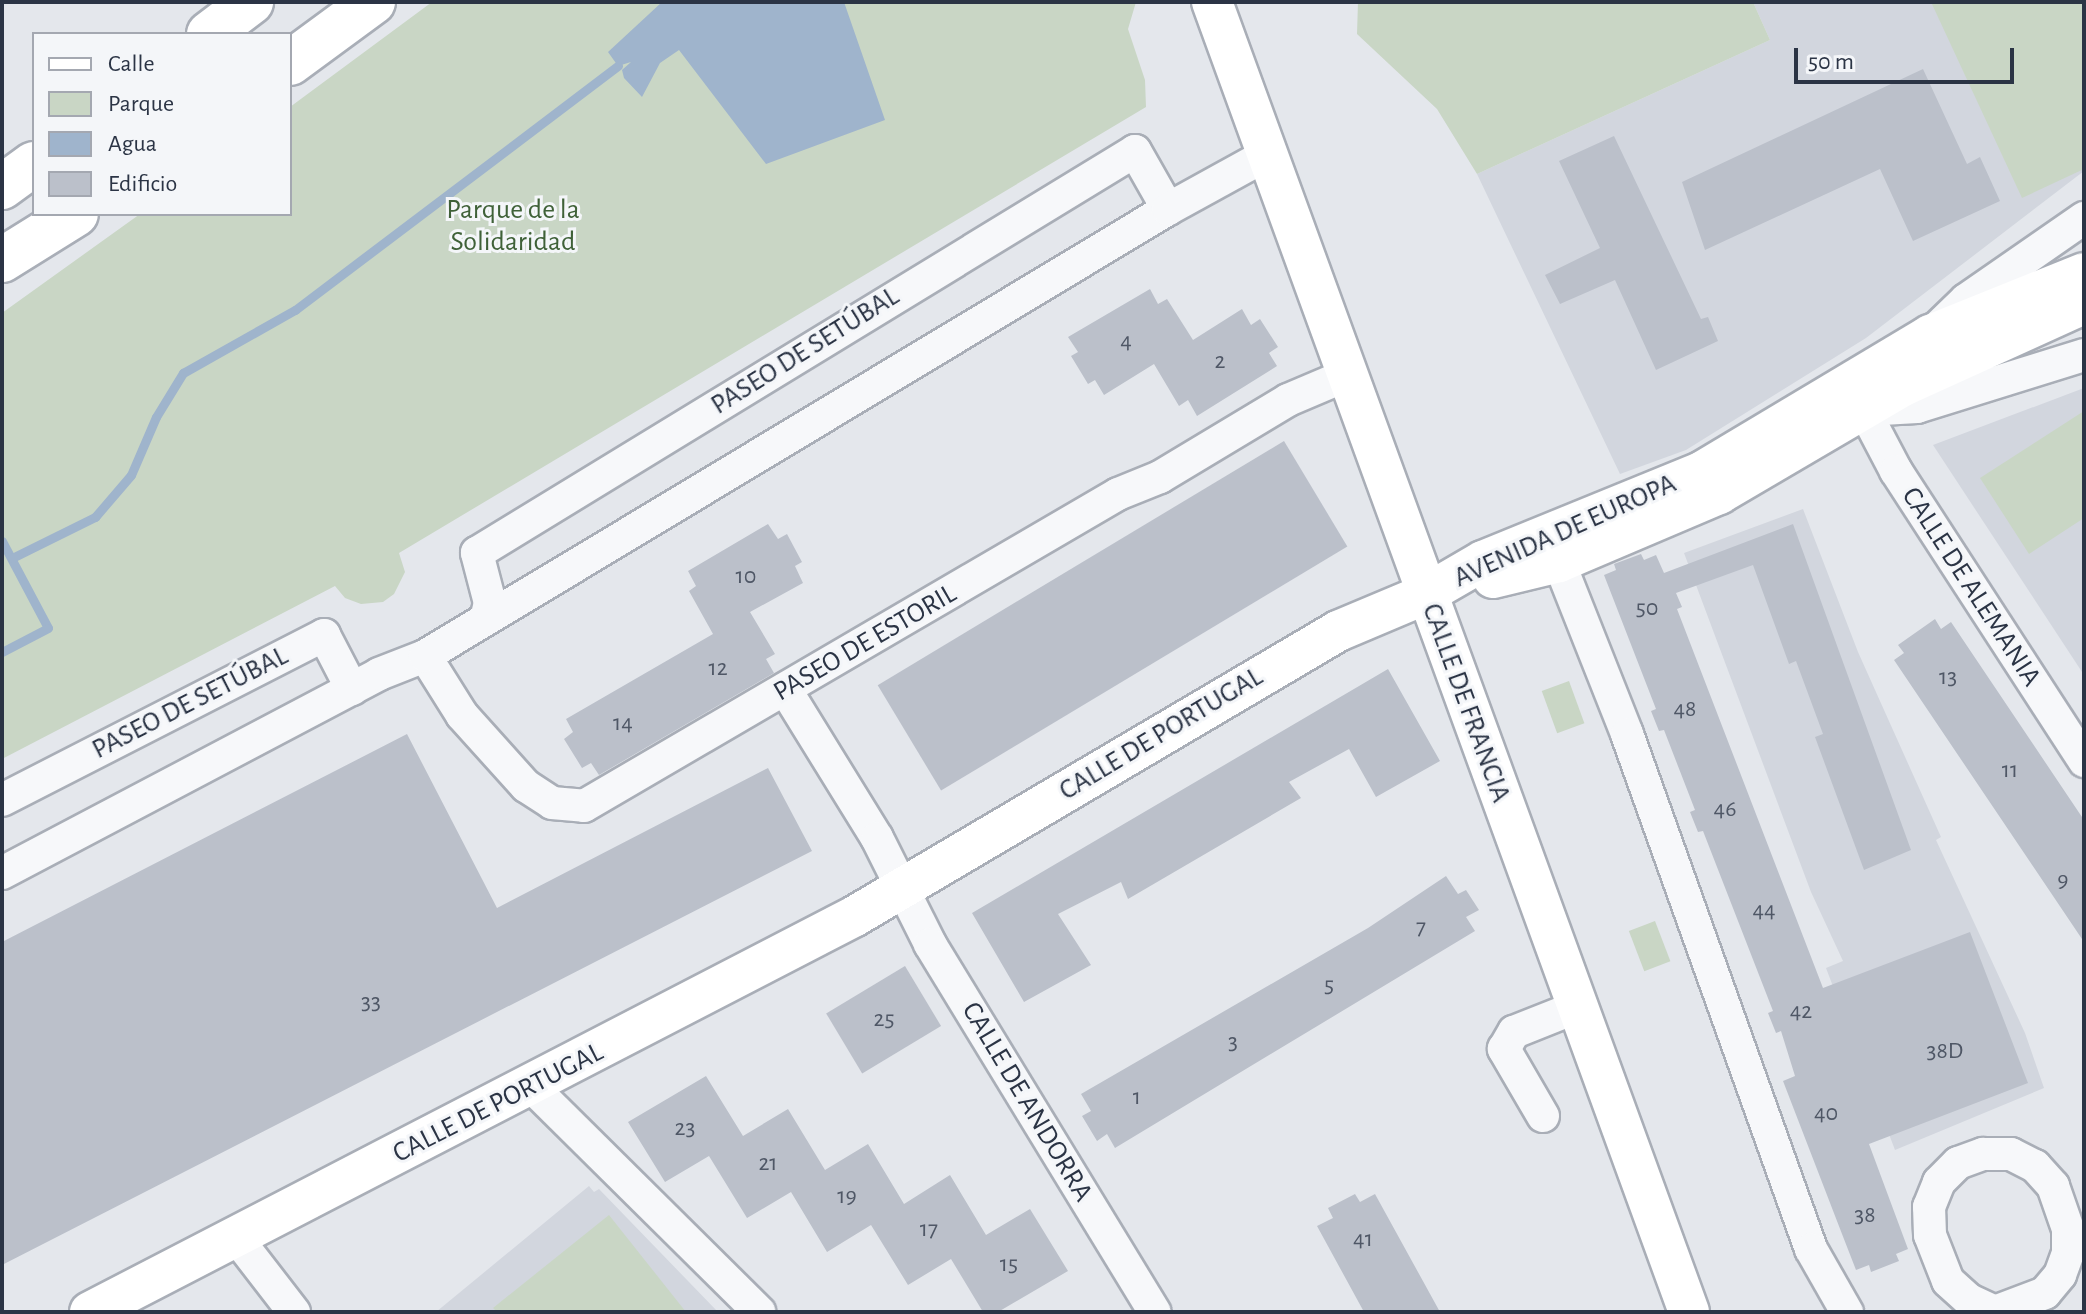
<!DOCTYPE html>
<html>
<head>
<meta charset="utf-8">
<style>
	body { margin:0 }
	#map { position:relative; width:2086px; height:1314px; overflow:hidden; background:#e4e7ec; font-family:"Alegreya Sans",sans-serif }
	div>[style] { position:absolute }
	.built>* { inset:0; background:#d2d6de }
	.green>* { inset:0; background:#c9d6c5; transform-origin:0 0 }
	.water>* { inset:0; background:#9fb4cc }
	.stream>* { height:9px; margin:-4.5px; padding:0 4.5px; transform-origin:4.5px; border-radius:4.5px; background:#9fb4cc }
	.building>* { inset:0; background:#bbc0ca; transform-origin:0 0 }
	.roads { filter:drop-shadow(2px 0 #a9aeb7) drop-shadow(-2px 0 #a9aeb7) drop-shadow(0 2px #a9aeb7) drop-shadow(0 -2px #a9aeb7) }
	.minor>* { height:32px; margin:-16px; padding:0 16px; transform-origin:16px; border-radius:16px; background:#f7f8fa }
	.major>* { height:40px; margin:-20px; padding:0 20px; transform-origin:20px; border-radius:20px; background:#fff }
	.highway>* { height:44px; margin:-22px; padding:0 22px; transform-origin:22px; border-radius:22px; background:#fff }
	span { translate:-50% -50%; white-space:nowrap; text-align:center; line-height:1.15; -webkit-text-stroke:6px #f4f6f9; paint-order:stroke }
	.number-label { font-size:24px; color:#4f5766 }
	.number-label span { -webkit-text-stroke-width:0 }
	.park-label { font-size:28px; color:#3f6138 }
	.street-label { font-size:28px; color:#2b3445 }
	.frame { position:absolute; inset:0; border:4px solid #2b3445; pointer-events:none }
	.legend { position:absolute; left:32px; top:32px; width:260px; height:184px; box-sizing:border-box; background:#f4f6f9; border:2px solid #a4a8b1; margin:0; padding:10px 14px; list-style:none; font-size:24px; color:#2b3445 }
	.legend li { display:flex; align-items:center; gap:16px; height:40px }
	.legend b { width:40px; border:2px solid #a4a8b1 }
	.scale { position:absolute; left:1794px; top:48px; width:220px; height:36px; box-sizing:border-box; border:4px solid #2b3445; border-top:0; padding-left:10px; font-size:24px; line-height:28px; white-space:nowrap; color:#2b3445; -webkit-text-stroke:6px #f4f6f9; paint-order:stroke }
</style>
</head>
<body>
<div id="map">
	<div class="built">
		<i style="clip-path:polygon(1753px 2px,2084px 2px,2084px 171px,1866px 338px,1686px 450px,1620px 474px,1477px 174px,1770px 40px)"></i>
		<i style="clip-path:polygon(2084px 388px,2084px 675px,1933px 445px)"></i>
		<i style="clip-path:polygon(1803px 509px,1858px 652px,1941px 837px,1936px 840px,2025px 1033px,2044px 1088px,1895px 1150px,1826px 968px,1843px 961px,1811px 892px,1684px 553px)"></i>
		<i style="clip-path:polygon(589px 1186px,594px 1192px,599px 1189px,718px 1312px,436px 1312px)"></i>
	</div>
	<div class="green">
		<i style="clip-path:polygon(432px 2px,1136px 2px,1128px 29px,1145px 80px,1146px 107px,399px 553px,405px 572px,394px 594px,383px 602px,361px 604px,345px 598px,335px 586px,2px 759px,2px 313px,140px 214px,290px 214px,290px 107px)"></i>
		<i style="clip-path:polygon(1358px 2px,1753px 2px,1770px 40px,1477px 174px,1437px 109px,1357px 34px)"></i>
		<i style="clip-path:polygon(1931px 2px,2084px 2px,2084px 169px,2022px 198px)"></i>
		<i style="clip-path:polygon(2084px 411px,2084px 518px,2029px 554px,1980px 478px)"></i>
		<i style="left:1569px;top:681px;width:45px;height:29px;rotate:70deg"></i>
		<i style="left:1655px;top:921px;width:43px;height:28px;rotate:69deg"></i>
		<i style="clip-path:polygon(609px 1215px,686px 1312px,497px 1312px,493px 1308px)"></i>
	</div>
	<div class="water">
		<i style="clip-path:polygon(662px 2px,844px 2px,885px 120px,766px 164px,679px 50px,660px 63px,642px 97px,624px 78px,622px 70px,631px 62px,618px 66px,608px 52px)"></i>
	</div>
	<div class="stream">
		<i style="left:2px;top:541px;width:98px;rotate:62.1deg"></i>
		<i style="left:48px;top:628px;width:52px;rotate:152.4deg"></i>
		<i style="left:12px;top:558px;width:93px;rotate:-26.3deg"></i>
		<i style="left:95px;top:517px;width:55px;rotate:-49.4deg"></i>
		<i style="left:131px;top:475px;width:63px;rotate:-66.7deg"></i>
		<i style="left:156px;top:417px;width:52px;rotate:-58.5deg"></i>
		<i style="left:183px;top:373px;width:129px;rotate:-29.4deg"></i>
		<i style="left:295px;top:310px;width:405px;rotate:-37.1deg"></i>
	</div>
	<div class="building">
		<i style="clip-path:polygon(1923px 69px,1967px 164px,1980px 157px,2000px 201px,1913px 241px,1880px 169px,1705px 250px,1682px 182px)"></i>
		<i style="clip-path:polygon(1614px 136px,1701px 319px,1708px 317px,1718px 341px,1656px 370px,1615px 280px,1560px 304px,1545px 275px,1600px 248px,1559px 161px)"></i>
		<i style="clip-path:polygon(1150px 289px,1158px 304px,1167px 299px,1193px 340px,1242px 309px,1251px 325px,1260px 319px,1278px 347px,1269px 353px,1277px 366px,1197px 416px,1188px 400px,1179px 406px,1154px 364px,1104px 395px,1095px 380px,1088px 384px,1071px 356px,1078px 352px,1068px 337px)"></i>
		<i style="left:1284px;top:441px;width:123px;height:474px;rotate:59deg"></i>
		<i style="clip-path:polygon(768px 524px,778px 539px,787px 534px,802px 562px,795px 566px,803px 583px,750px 612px,775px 654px,766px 659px,774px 673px,599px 775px,591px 763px,582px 768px,564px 739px,573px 732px,566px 719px,713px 634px,689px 591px,696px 586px,688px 571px)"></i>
		<i style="clip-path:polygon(1793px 524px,1911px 850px,1864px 870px,1815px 737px,1823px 734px,1796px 661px,1789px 664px,1753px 565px,1676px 593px,1682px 607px,1677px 609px,1823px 988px,1970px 932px,2028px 1083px,1869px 1144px,1908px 1249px,1896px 1254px,1899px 1261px,1871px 1272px,1869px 1265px,1856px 1270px,1842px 1234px,1783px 1081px,1795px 1076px,1781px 1031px,1776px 1033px,1768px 1013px,1773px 1011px,1703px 831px,1698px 832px,1690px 812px,1695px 810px,1664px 730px,1659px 731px,1651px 711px,1656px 709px,1604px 575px,1616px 570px,1614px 564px,1641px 554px,1644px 560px,1656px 555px,1664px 573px)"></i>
		<i style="clip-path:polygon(1935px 619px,1941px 629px,1951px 622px,2084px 820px,2084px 942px,1894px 660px,1904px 653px,1898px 645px)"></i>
		<i style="clip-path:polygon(1388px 669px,1440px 761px,1376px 797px,1349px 749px,1289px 782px,1301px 798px,1128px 899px,1121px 882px,1058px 914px,1091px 965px,1024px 1002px,972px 913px)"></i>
		<i style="clip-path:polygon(407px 734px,497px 908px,768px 768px,812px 851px,2px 1265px,2px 942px)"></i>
		<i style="clip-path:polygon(1446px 876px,1458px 894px,1466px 890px,1479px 910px,1466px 917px,1475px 931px,1115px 1148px,1107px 1134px,1097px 1141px,1082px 1116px,1091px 1111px,1081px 1094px,1368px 928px)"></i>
		<i style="left:905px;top:966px;width:70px;height:92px;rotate:59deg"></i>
		<i style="clip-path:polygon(706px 1076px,743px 1136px,788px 1109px,825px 1170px,868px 1144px,904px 1204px,950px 1175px,986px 1235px,1030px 1209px,1068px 1271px,998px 1312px,983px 1312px,951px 1259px,908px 1285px,871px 1225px,827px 1252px,791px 1192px,747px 1218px,709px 1156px,665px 1182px,628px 1122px)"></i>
		<i style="clip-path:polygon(1355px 1194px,1360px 1202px,1375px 1194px,1440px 1312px,1364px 1312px,1317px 1226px,1333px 1218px,1328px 1208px)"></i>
	</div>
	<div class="roads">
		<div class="minor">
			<i style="left:1939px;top:326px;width:37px;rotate:-44deg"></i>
			<i style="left:1966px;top:300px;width:144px;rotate:-34.8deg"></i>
			<i style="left:2084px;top:355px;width:175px;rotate:162.7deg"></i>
			<i style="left:1917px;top:407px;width:53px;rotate:176.8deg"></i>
			<i style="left:1864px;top:410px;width:69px;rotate:62.3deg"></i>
			<i style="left:1896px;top:471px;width:346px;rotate:57deg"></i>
			<i style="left:1559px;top:562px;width:185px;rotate:68.4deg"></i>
			<i style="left:1627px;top:734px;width:547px;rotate:70.34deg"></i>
			<i style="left:1811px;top:1249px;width:73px;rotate:60.3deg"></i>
			<i style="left:486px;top:619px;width:16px;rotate:-76deg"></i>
			<i style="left:490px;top:603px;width:52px;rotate:-104.6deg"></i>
			<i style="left:477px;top:553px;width:771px;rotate:-31.42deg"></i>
			<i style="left:1135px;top:151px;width:67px;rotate:60.4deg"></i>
			<i style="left:425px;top:656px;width:70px;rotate:57.9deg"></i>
			<i style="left:462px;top:715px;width:96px;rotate:48deg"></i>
			<i style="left:526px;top:786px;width:31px;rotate:33deg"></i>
			<i style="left:552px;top:803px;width:32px;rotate:5deg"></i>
			<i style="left:584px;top:806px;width:618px;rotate:-30.3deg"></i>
			<i style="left:1118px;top:494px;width:45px;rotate:-22deg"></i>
			<i style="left:1160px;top:477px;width:149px;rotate:-31deg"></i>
			<i style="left:1288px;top:400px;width:64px;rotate:-23deg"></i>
			<i style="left:785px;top:689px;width:175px;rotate:58.3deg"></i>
			<i style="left:877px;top:838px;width:119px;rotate:63.4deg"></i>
			<i style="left:930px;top:944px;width:431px;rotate:58.6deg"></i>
			<i style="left:2px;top:800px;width:362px;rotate:-27.1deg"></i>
			<i style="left:324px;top:635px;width:61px;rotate:62.6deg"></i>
			<i style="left:2px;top:873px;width:426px;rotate:-27.8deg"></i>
			<i style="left:379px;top:674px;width:49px;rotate:-21.4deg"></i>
			<i style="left:425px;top:656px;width:867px;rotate:-31.03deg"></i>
			<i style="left:1168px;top:209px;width:114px;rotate:-28.8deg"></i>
			<i style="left:532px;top:1087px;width:320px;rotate:44.7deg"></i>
			<i style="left:1543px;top:1116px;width:78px;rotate:-120.2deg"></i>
			<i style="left:1504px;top:1049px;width:20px;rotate:-60deg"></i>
			<i style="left:1514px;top:1032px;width:68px;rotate:-21.6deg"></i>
			<i style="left:1983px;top:1154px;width:28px"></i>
			<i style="left:2011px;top:1154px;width:27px;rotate:27deg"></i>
			<i style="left:2035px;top:1166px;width:27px;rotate:48deg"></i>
			<i style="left:2053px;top:1186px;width:46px;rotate:70.8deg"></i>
			<i style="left:2068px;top:1229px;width:24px;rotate:90deg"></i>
			<i style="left:2068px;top:1253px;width:23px;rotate:110deg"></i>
			<i style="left:2060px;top:1275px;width:23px;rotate:130deg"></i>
			<i style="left:2045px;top:1293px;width:53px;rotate:159.2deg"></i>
			<i style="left:1995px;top:1312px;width:29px;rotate:-155deg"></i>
			<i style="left:1969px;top:1300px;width:28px;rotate:-138deg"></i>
			<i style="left:1948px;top:1281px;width:49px;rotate:-111.4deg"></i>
			<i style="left:1930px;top:1235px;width:28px;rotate:-92deg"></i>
			<i style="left:1929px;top:1207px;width:27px;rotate:-68deg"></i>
			<i style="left:1939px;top:1182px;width:27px;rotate:-45deg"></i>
			<i style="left:1958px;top:1163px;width:27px;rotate:-20deg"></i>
			<i style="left:236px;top:1237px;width:95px;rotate:52.3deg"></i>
		</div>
		<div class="major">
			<i style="left:1212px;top:2px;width:1394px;rotate:69.99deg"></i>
			<i style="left:1493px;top:578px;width:68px;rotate:-13.6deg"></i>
			<i style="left:1559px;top:562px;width:174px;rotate:-23deg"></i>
			<i style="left:1719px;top:494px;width:213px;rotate:-30.4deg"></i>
			<i style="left:1903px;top:386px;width:199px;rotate:-24.4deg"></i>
			<i style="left:90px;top:1312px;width:861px;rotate:-27.37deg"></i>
			<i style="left:855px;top:916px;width:561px;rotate:-30.54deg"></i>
			<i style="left:1338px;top:631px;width:95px;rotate:-22.8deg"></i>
			<i style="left:1426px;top:594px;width:66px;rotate:-30.1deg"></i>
			<i style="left:1483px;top:561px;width:238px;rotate:-22.2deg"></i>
			<i style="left:1703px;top:471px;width:265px;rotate:-30.9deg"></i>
			<i style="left:1930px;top:335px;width:166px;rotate:-21.9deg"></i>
		</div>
		<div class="highway">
			<i style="left:209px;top:34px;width:53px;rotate:-37.3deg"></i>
			<i style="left:290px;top:63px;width:103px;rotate:-36.3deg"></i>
			<i style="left:2px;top:187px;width:39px;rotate:-36deg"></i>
			<i style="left:2px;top:260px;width:87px;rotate:-31.9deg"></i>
		</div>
	</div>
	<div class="number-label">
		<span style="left:1126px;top:342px">4</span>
		<span style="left:1220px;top:362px">2</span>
		<span style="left:746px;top:577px">10</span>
		<span style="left:1647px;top:609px">50</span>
		<span style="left:718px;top:669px">12</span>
		<span style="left:1948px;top:678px">13</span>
		<span style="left:1685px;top:710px">48</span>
		<span style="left:623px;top:724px">14</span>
		<span style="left:2010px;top:771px">11</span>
		<span style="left:1725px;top:810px">46</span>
		<span style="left:2063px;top:881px">9</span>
		<span style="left:1764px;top:911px">44</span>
		<span style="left:1421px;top:928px">7</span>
		<span style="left:1329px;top:986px">5</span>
		<span style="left:371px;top:1003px">33</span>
		<span style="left:1801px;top:1012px">42</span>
		<span style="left:884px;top:1020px">25</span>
		<span style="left:1233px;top:1043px">3</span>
		<span style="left:1945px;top:1052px">38D</span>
		<span style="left:1137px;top:1098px">1</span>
		<span style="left:1826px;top:1114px">40</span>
		<span style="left:685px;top:1129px">23</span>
		<span style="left:768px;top:1164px">21</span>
		<span style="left:847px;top:1197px">19</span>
		<span style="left:1865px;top:1216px">38</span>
		<span style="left:929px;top:1230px">17</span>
		<span style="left:1363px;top:1240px">41</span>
		<span style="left:1009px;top:1265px">15</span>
	</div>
	<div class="park-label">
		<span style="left:513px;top:226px">Parque de la<br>Solidaridad</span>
	</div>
	<div class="street-label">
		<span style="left:805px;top:351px;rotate:-32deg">PASEO DE SETÚBAL</span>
		<span style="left:1565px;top:531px;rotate:-24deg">AVENIDA DE EUROPA</span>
		<span style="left:1971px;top:587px;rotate:57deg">CALLE DE ALEMANIA</span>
		<span style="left:865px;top:643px;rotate:-30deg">PASEO DE ESTORIL</span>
		<span style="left:190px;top:703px;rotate:-27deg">PASEO DE SETÚBAL</span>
		<span style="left:1466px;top:703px;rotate:70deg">CALLE DE FRANCIA</span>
		<span style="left:1161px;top:734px;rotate:-31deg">CALLE DE PORTUGAL</span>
		<span style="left:1027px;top:1102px;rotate:59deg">CALLE DE ANDORRA</span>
		<span style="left:498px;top:1103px;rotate:-27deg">CALLE DE PORTUGAL</span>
	</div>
	<div class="frame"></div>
	<ul class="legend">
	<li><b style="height:10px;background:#fff"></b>Calle</li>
	<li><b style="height:22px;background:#c9d6c5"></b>Parque</li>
	<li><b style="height:22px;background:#9fb4cc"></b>Agua</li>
	<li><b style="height:22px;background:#bbc0ca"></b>Edificio</li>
	</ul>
	<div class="scale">50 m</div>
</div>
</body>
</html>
